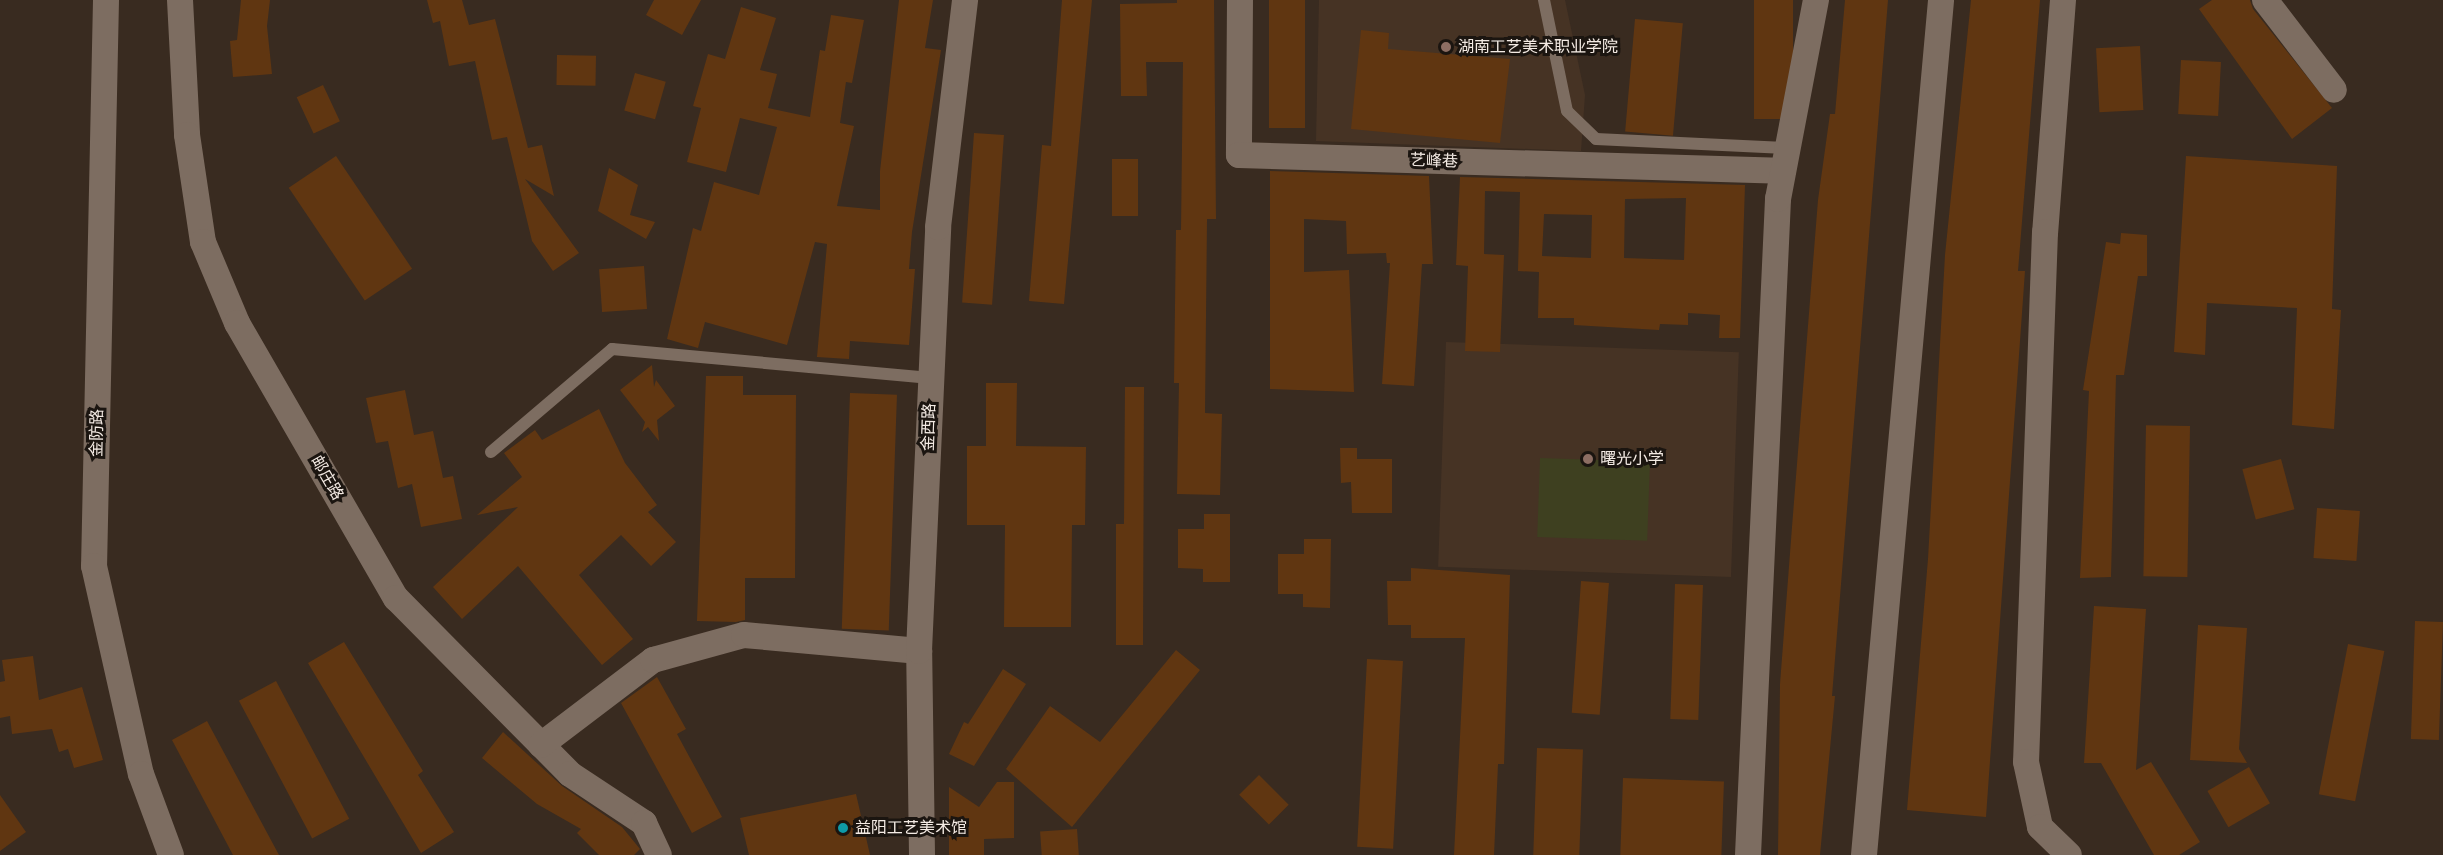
<!DOCTYPE html>
<html>
<head>
<meta charset="utf-8">
<style>
	body { margin:0 }
	#map { position:relative; width:2443px; height:855px; overflow:hidden; background:#392b20; font-family:"Roboto Condensed","Noto Sans SC",sans-serif }
	div>[style] { position:absolute }
	.built>* { inset:0; background:#463324; transform-origin:0 0 }
	.green>* { inset:0; background:#3e4020; transform-origin:0 0 }
	.building>* { inset:0; background:#603611; transform-origin:0 0 }
	.lane>* { height:12px; margin:-6px; padding:0 6px; transform-origin:6px; border-radius:6px; background:#7d6d61 }
	.street>* { height:26px; margin:-13px; padding:0 13px; transform-origin:13px; border-radius:13px; background:#7d6d61 }
	.dots>* { width:16px; height:16px; translate:-50% -50%; box-sizing:border-box; border:3px solid #1b1510; border-radius:50% }
	span { translate:-50% -50%; white-space:nowrap; text-align:center; line-height:1.15; -webkit-text-stroke:6px #1b1510; paint-order:stroke }
	.poi-label { font-size:16px; color:#f4ebe4 }
	.left { translate:0 -50%; text-align:left }
	.street-label { font-size:16px; color:#f4ebe4 }
</style>
</head>
<body>
<div id="map">
	<div class="built">
		<i style="clip-path:polygon(1319px 0,1565px 0,1585px 95px,1581px 151px,1316px 141px)"></i>
		<i style="left:1446px;top:342px;width:293px;height:225px;rotate:2deg"></i>
	</div>
	<div class="green">
		<i style="left:1540px;top:458px;width:110px;height:79px;rotate:2deg"></i>
	</div>
	<div class="building">
		<i style="clip-path:polygon(241px 0,270px 0,267px 26px,272px 74px,233px 77px,230px 41px,237px 40px)"></i>
		<i style="clip-path:polygon(427px 0,462px 0,469px 25px,495px 19px,528px 148px,542px 145px,554px 196px,525px 179px,579px 253px,553px 271px,532px 241px,507px 137px,492px 140px,475px 61px,449px 66px,440px 21px,433px 23px)"></i>
		<i style="clip-path:polygon(654px 0,701px 0,682px 35px,646px 15px)"></i>
		<i style="clip-path:polygon(899px 0,933px 0,925px 48px,941px 50px,912px 232px,909px 269px,915px 269px,909px 345px,850px 341px,849px 359px,817px 357px,827px 244px,815px 242px,787px 345px,705px 322px,698px 348px,667px 339px,693px 228px,701px 231px,714px 182px,759px 195px,777px 127px,740px 118px,726px 172px,687px 162px,701px 108px,693px 106px,708px 54px,725px 59px,741px 7px,776px 18px,760px 70px,777px 74px,768px 108px,810px 117px,820px 50px,825px 51px,831px 15px,864px 20px,852px 83px,846px 82px,840px 123px,854px 126px,837px 206px,880px 210px,880px 171px)"></i>
		<i style="clip-path:polygon(1062px 0,1092px 0,1064px 304px,1029px 301px,1042px 145px,1051px 146px)"></i>
		<i style="clip-path:polygon(1177px 0,1214px 0,1216px 219px,1207px 219px,1205px 413px,1222px 414px,1220px 495px,1177px 494px,1179px 383px,1174px 383px,1176px 230px,1181px 230px,1183px 62px,1146px 62px,1147px 96px,1121px 96px,1120px 4px,1177px 3px)"></i>
		<i style="left:1269px;top:0;width:36px;height:128px"></i>
		<i style="left:1754px;top:0;width:39px;height:119px"></i>
		<i style="clip-path:polygon(1845px 0,1888px 0,1832px 696px,1835px 696px,1820px 855px,1778px 855px,1780px 684px,1792px 527px,1818px 200px,1830px 114px,1835px 114px)"></i>
		<i style="clip-path:polygon(1971px 0,2040px 0,2018px 271px,2025px 271px,1986px 817px,1907px 810px,1928px 559px,1945px 255px)"></i>
		<i style="clip-path:polygon(2212px 0,2250px 0,2253px 9px,2332px 108px,2292px 139px,2199px 9px)"></i>
		<i style="left:1635px;top:19px;width:48px;height:113px;rotate:5deg"></i>
		<i style="clip-path:polygon(1361px 30px,1389px 33px,1388px 49px,1510px 59px,1500px 143px,1351px 129px)"></i>
		<i style="left:2140px;top:46px;width:64px;height:44px;rotate:87deg"></i>
		<i style="left:557px;top:55px;width:39px;height:30px;rotate:1deg"></i>
		<i style="left:2181px;top:60px;width:40px;height:54px;rotate:3deg"></i>
		<i style="left:635px;top:73px;width:32px;height:39px;rotate:16deg"></i>
		<i style="left:323px;top:85px;width:40px;height:29px;rotate:65deg"></i>
		<i style="left:974px;top:133px;width:30px;height:170px;rotate:4deg"></i>
		<i style="left:336px;top:156px;width:136px;height:57px;rotate:56deg"></i>
		<i style="clip-path:polygon(2186px 156px,2337px 166px,2332px 309px,2341px 310px,2334px 429px,2292px 425px,2297px 308px,2207px 303px,2205px 355px,2174px 352px)"></i>
		<i style="left:1112px;top:159px;width:26px;height:57px"></i>
		<i style="clip-path:polygon(609px 168px,638px 185px,630px 215px,655px 222px,646px 239px,598px 211px)"></i>
		<i style="clip-path:polygon(1270px 171px,1429px 176px,1433px 264px,1422px 264px,1414px 386px,1382px 384px,1390px 263px,1387px 263px,1386px 253px,1347px 254px,1346px 221px,1304px 219px,1304px 272px,1349px 270px,1354px 392px,1270px 389px)"></i>
		<i style="clip-path:polygon(evenodd,1460px 177px,1745px 185px,1740px 338px,1719px 338px,1720px 315px,1688px 313px,1688px 325px,1660px 324px,1659px 330px,1574px 325px,1574px 318px,1538px 318px,1539px 272px,1518px 271px,1520px 192px,1485px 191px,1484px 254px,1504px 255px,1500px 352px,1465px 351px,1468px 266px,1456px 265px,1460px 177px,1686px 198px,1684px 260px,1624px 258px,1625px 199px,1686px 198px,1460px 177px,1544px 214px,1592px 215px,1591px 258px,1542px 256px,1544px 214px)"></i>
		<i style="clip-path:polygon(2121px 233px,2147px 235px,2147px 276px,2138px 276px,2124px 375px,2116px 375px,2111px 577px,2080px 578px,2089px 391px,2083px 390px,2106px 242px,2120px 244px)"></i>
		<i style="left:644px;top:266px;width:43px;height:45px;rotate:86deg"></i>
		<i style="clip-path:polygon(652px 365px,654px 387px,656px 380px,675px 406px,657px 420px,659px 441px,648px 427px,642px 432px,645px 422px,620px 390px)"></i>
		<i style="clip-path:polygon(706px 376px,743px 376px,743px 395px,796px 395px,795px 578px,745px 578px,745px 620px,736px 622px,697px 621px)"></i>
		<i style="clip-path:polygon(986px 383px,1017px 383px,1016px 446px,1086px 447px,1085px 525px,1072px 525px,1071px 627px,1004px 627px,1005px 525px,967px 525px,967px 446px,986px 446px)"></i>
		<i style="clip-path:polygon(1125px 387px,1144px 387px,1143px 645px,1116px 645px,1116px 524px,1124px 524px)"></i>
		<i style="clip-path:polygon(405px 390px,414px 435px,433px 431px,443px 478px,453px 476px,462px 519px,421px 527px,412px 484px,398px 488px,388px 441px,376px 443px,366px 398px)"></i>
		<i style="left:850px;top:393px;width:47px;height:236px;rotate:2deg"></i>
		<i style="clip-path:polygon(599px 409px,625px 463px,657px 505px,648px 512px,676px 542px,651px 566px,621px 535px,579px 575px,633px 639px,602px 665px,518px 566px,462px 619px,433px 587px,518px 507px,477px 515px,522px 477px,504px 453px,535px 430px,542px 440px)"></i>
		<i style="left:2190px;top:426px;width:151px;height:44px;rotate:91deg"></i>
		<i style="clip-path:polygon(1340px 448px,1357px 448px,1357px 459px,1392px 459px,1392px 513px,1352px 513px,1351px 482px,1341px 483px)"></i>
		<i style="left:2281px;top:459px;width:52px;height:40px;rotate:75deg"></i>
		<i style="left:2317px;top:508px;width:43px;height:50px;rotate:4deg"></i>
		<i style="clip-path:polygon(1204px 514px,1230px 514px,1230px 582px,1203px 582px,1203px 569px,1178px 568px,1178px 529px,1204px 529px)"></i>
		<i style="clip-path:polygon(1304px 539px,1331px 539px,1330px 608px,1303px 607px,1303px 594px,1278px 594px,1278px 554px,1304px 554px)"></i>
		<i style="clip-path:polygon(1411px 568px,1510px 575px,1504px 764px,1498px 764px,1494px 855px,1454px 855px,1465px 638px,1411px 638px,1411px 625px,1388px 625px,1387px 581px,1411px 581px)"></i>
		<i style="left:1581px;top:581px;width:28px;height:132px;rotate:4deg"></i>
		<i style="left:1675px;top:584px;width:28px;height:135px;rotate:2deg"></i>
		<i style="clip-path:polygon(2094px 606px,2146px 609px,2136px 770px,2151px 762px,2200px 842px,2179px 855px,2154px 855px,2101px 763px,2084px 763px)"></i>
		<i style="left:2415px;top:621px;width:28px;height:118px;rotate:2deg"></i>
		<i style="clip-path:polygon(2198px 625px,2247px 628px,2239px 749px,2247px 763px,2190px 760px)"></i>
		<i style="clip-path:polygon(344px 642px,423px 771px,418px 775px,454px 832px,421px 853px,308px 663px)"></i>
		<i style="left:2348px;top:644px;width:37px;height:153px;rotate:11deg"></i>
		<i style="clip-path:polygon(1176px 650px,1200px 670px,1072px 827px,1006px 769px,1050px 706px,1100px 742px)"></i>
		<i style="clip-path:polygon(33px 656px,39px 700px,82px 687px,103px 760px,74px 768px,68px 749px,59px 752px,52px 729px,12px 734px,10px 716px,0 718px,0 682px,5px 681px,2px 660px)"></i>
		<i style="left:1367px;top:659px;width:36px;height:188px;rotate:3deg"></i>
		<i style="clip-path:polygon(1003px 669px,1026px 684px,974px 766px,949px 754px,964px 722px,968px 724px)"></i>
		<i style="clip-path:polygon(657px 677px,686px 729px,677px 734px,722px 817px,692px 833px,621px 703px)"></i>
		<i style="left:276px;top:681px;width:156px;height:42px;rotate:62deg"></i>
		<i style="clip-path:polygon(207px 721px,279px 855px,233px 855px,172px 740px)"></i>
		<i style="clip-path:polygon(503px 732px,562px 786px,622px 827px,640px 849px,634px 855px,599px 855px,577px 833px,581px 829px,537px 804px,482px 758px)"></i>
		<i style="left:1537px;top:748px;width:46px;height:107px;rotate:2deg"></i>
		<i style="left:2249px;top:767px;width:42px;height:48px;rotate:60deg"></i>
		<i style="left:1259px;top:775px;width:42px;height:28px;rotate:45deg"></i>
		<i style="left:1623px;top:778px;width:101px;height:77px;rotate:2deg"></i>
		<i style="clip-path:polygon(997px 782px,1014px 782px,1014px 838px,984px 839px,984px 855px,949px 855px,949px 787px,979px 807px)"></i>
		<i style="clip-path:polygon(856px 794px,870px 855px,749px 855px,740px 818px)"></i>
		<i style="clip-path:polygon(0 795px,26px 832px,0 851px)"></i>
		<i style="left:1077px;top:829px;width:26px;height:37px;rotate:86deg"></i>
	</div>
	<div class="lane">
		<i style="left:1544px;top:0;width:113px;rotate:78.3deg"></i>
		<i style="left:1567px;top:111px;width:40px;rotate:44deg"></i>
		<i style="left:1596px;top:139px;width:192px;rotate:2.7deg"></i>
		<i style="left:491px;top:452px;width:159px;rotate:-40.4deg"></i>
		<i style="left:612px;top:349px;width:320px;rotate:5.2deg"></i>
	</div>
	<div class="street">
		<i style="left:106px;top:0;width:566px;rotate:91.21deg"></i>
		<i style="left:94px;top:566px;width:213px;rotate:77.3deg"></i>
		<i style="left:141px;top:774px;width:86px;rotate:69.7deg"></i>
		<i style="left:180px;top:0;width:135px;rotate:87deg"></i>
		<i style="left:187px;top:135px;width:108px;rotate:81.5deg"></i>
		<i style="left:203px;top:242px;width:88px;rotate:67.2deg"></i>
		<i style="left:237px;top:323px;width:318px;rotate:60deg"></i>
		<i style="left:396px;top:598px;width:247px;rotate:45.3deg"></i>
		<i style="left:570px;top:774px;width:89px;rotate:33.5deg"></i>
		<i style="left:644px;top:823px;width:35px;rotate:65deg"></i>
		<i style="left:1240px;top:0;width:155px;rotate:90.4deg"></i>
		<i style="left:1239px;top:155px;width:544px;rotate:1.68deg"></i>
		<i style="left:2063px;top:0;width:233px;rotate:94.4deg"></i>
		<i style="left:2045px;top:232px;width:530px;rotate:92.05deg"></i>
		<i style="left:2026px;top:762px;width:66px;rotate:77.8deg"></i>
		<i style="left:2040px;top:827px;width:40px;rotate:44deg"></i>
		<i style="left:2265px;top:0;width:113px;rotate:52.5deg"></i>
		<i style="left:541px;top:745px;width:141px;rotate:-37.2deg"></i>
		<i style="left:653px;top:660px;width:94px;rotate:-15.4deg"></i>
		<i style="left:744px;top:635px;width:176px;rotate:5.2deg"></i>
		<i style="left:922px;top:855px;width:204px;rotate:-90.8deg"></i>
		<i style="left:919px;top:651px;width:424px;rotate:-87.4deg"></i>
		<i style="left:938px;top:227px;width:229px;rotate:-83.2deg"></i>
		<i style="left:1748px;top:855px;width:657px;rotate:-87.38deg"></i>
		<i style="left:1778px;top:199px;width:203px;rotate:-79.2deg"></i>
		<i style="left:1864px;top:855px;width:858px;rotate:-84.85deg"></i>
	</div>
	<div class="dots">
		<i style="left:1446px;top:47px;background:#8d6e63"></i>
		<i style="left:1588px;top:459px;background:#8d6e63"></i>
		<i style="left:843px;top:828px;background:#0f9aa8"></i>
	</div>
	<div class="poi-label">
		<span class="left" style="left:1458px;top:47px">湖南工艺美术职业学院</span>
		<span class="left" style="left:1600px;top:459px">曙光小学</span>
		<span class="left" style="left:855px;top:828px">益阳工艺美术馆</span>
	</div>
	<div class="street-label">
		<span style="left:1434px;top:161px;rotate:2deg">艺峰巷</span>
		<span style="left:929px;top:427px;rotate:-88deg">金西路</span>
		<span style="left:97px;top:433px;rotate:-89deg">金防路</span>
		<span style="left:327px;top:478px;rotate:60deg">邮庄路</span>
	</div>
</div>
</body>
</html>
